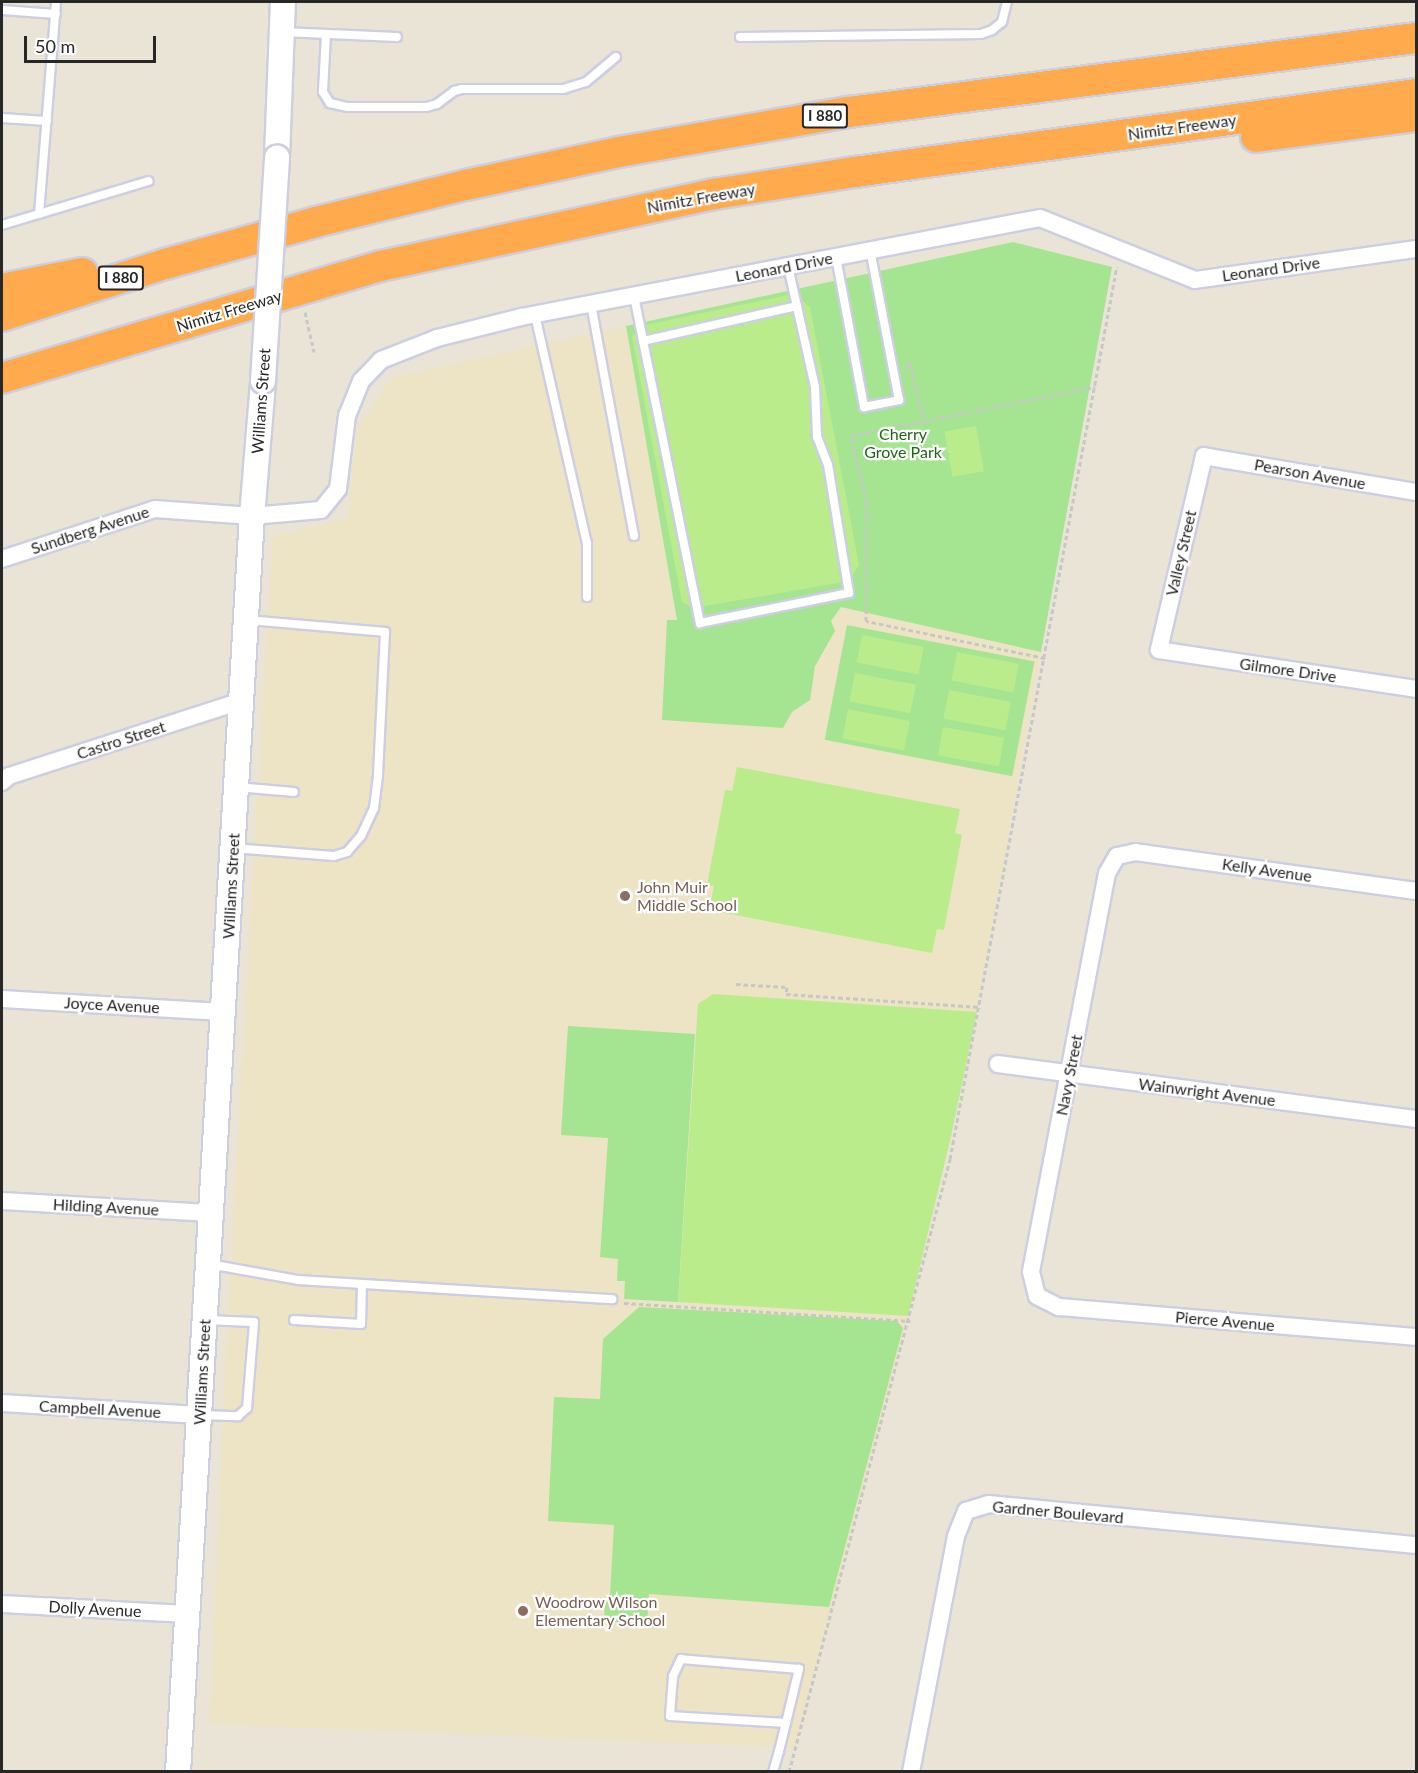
<!DOCTYPE html>
<html>
<head>
<meta charset="utf-8">
<style>
	body { margin:0 }
	#map { position:relative; width:1418px; height:1773px; overflow:hidden; background:#eae4d7; font-family:Lato,sans-serif }
	div>[style] { position:absolute }
	.education>* { inset:0; background:#ede4c5 }
	.green>* { inset:0; background:#a5e491; transform-origin:0 0 }
	.pitch>* { inset:0; background:#baec8c; transform-origin:0 0 }
	.path>* { height:3px; margin-top:-1.5px; transform-origin:0; background:repeating-linear-gradient(90deg,#c7c7c7 0 4.5px,transparent 0 7.5px) }
	.roads { filter:drop-shadow(2px 0 #cccee1) drop-shadow(-2px 0 #cccee1) drop-shadow(0 2px #cccee1) drop-shadow(0 -2px #cccee1) }
	.lane>* { height:8px; margin:-4px; padding:0 4px; transform-origin:4px; border-radius:4px; background:#fff }
	.street>* { height:16px; margin:-8px; padding:0 8px; transform-origin:8px; border-radius:8px; background:#fff }
	.secondary>* { height:24px; margin:-12px; padding:0 12px; transform-origin:12px; border-radius:12px; background:#fff }
	.highway>* { height:30px; margin:-15px; padding:0 15px; transform-origin:15px; border-radius:15px; background:#ffaa4d }
	.bridges { filter:drop-shadow(2px 0 #cccee1) drop-shadow(-2px 0 #cccee1) drop-shadow(0 2px #cccee1) drop-shadow(0 -2px #cccee1) }
	.secondary-bridge>* { height:24px; margin:-12px; padding:0 12px; transform-origin:12px; border-radius:12px; background:#fff }
	.dots>* { width:16px; height:16px; translate:-50% -50%; box-sizing:border-box; border:3px solid #fff; border-radius:50% }
	span { translate:-50% -50%; white-space:nowrap; text-align:center; line-height:1.15; -webkit-text-stroke:4.5px #fff; paint-order:stroke }
	.shield-label span { padding:2px 4px; background:#fff; border:2px solid; border-radius:4px; -webkit-text-stroke-width:0 }
	.shield-label { font-size:15px; color:#272727; font-weight:700 }
	.street-label { font-size:16px; color:#272727 }
	.park-label { font-size:16px; color:#206417 }
	.education-label { font-size:16px; color:#785e54 }
	.left { translate:0 -50%; text-align:left }
	.frame { position:absolute; inset:0; border:3px solid #272727; pointer-events:none }
	.scale { position:absolute; left:24px; top:36px; width:132px; height:27px; box-sizing:border-box; border:3px solid #272727; border-top:0; padding-left:8px; font-size:18px; line-height:21px; white-space:nowrap; color:#272727; -webkit-text-stroke:4px #fff; paint-order:stroke }
</style>
</head>
<body>
<div id="map">
	<div class="education">
		<i style="clip-path:polygon(626px 326px,677px 621px,815px 601px,1041px 652px,977px 1012px,950px 1141px,903px 1338px,795px 1748px,209px 1724px,228px 1307px,272px 537px,348px 518px,357px 426px,393px 377px)"></i>
	</div>
	<div class="green">
		<i style="clip-path:polygon(1013px 242px,1112px 267px,1041px 652px,841px 607px,831px 621px,835px 631px,815px 666px,810px 700px,792px 712px,783px 728px,662px 720px,667px 620px,677px 620px,626px 326px)"></i>
		<i style="left:847px;top:625px;width:191px;height:117px;rotate:11deg"></i>
		<i style="clip-path:polygon(568px 1026px,695px 1034px,678px 1302px,624px 1299px,625px 1281px,617px 1281px,618px 1259px,600px 1257px,608px 1138px,561px 1135px)"></i>
		<i style="clip-path:polygon(639px 1307px,897px 1321px,903px 1328px,829px 1607px,649px 1594px,647px 1625px,604px 1621px,605px 1596px,610px 1595px,614px 1525px,548px 1521px,554px 1397px,600px 1399px,603px 1339px)"></i>
	</div>
	<div class="pitch">
		<i style="clip-path:polygon(793px 294px,810px 307px,859px 565px,849px 581px,694px 608px,682px 602px,632px 337px,641px 326px)"></i>
		<i style="left:976px;top:426px;width:46px;height:32px;rotate:80deg"></i>
		<i style="left:862px;top:635px;width:63px;height:28px;rotate:11deg"></i>
		<i style="left:957px;top:652px;width:63px;height:29px;rotate:11deg"></i>
		<i style="left:855px;top:673px;width:62px;height:29px;rotate:11deg"></i>
		<i style="left:949px;top:690px;width:63px;height:29px;rotate:11deg"></i>
		<i style="left:848px;top:709px;width:63px;height:30px;rotate:11deg"></i>
		<i style="left:943px;top:727px;width:62px;height:29px;rotate:10deg"></i>
		<i style="clip-path:polygon(737px 767px,960px 809px,955px 833px,962px 835px,944px 930px,937px 929px,932px 953px,709px 910px,714px 886px,707px 885px,725px 790px,732px 791px)"></i>
		<i style="clip-path:polygon(713px 994px,977px 1012px,950px 1141px,908px 1316px,678px 1302px,698px 1004px)"></i>
	</div>
	<div class="path">
		<i style="left:305px;top:312px;width:41px;rotate:77.3deg"></i>
		<i style="left:906px;top:369px;width:8px;rotate:-60deg"></i>
		<i style="left:910px;top:362px;width:61px;rotate:76.7deg"></i>
		<i style="left:1045px;top:658px;width:183px;rotate:-168.3deg"></i>
		<i style="left:866px;top:621px;width:119px;rotate:-89.5deg"></i>
		<i style="left:867px;top:502px;width:68px;rotate:-103.6deg"></i>
		<i style="left:851px;top:436px;width:249px;rotate:-11.4deg"></i>
		<i style="left:736px;top:984px;width:51px;rotate:3.4deg"></i>
		<i style="left:787px;top:987px;width:7px;rotate:98deg"></i>
		<i style="left:786px;top:994px;width:195px;rotate:3.8deg"></i>
		<i style="left:624px;top:1303px;width:287px;rotate:3.6deg"></i>
		<i style="left:789px;top:1772px;width:634px;rotate:-75.28deg"></i>
		<i style="left:950px;top:1159px;width:908px;rotate:-79.41deg"></i>
	</div>
	<div class="roads">
		<div class="lane">
			<i style="left:2px;top:10px;width:54px;rotate:4.2deg"></i>
			<i style="left:283px;top:32px;width:114px;rotate:2.5deg"></i>
			<i style="left:326px;top:34px;width:58px;rotate:93deg"></i>
			<i style="left:323px;top:92px;width:13px;rotate:58deg"></i>
			<i style="left:330px;top:103px;width:18px;rotate:13deg"></i>
			<i style="left:348px;top:107px;width:78px"></i>
			<i style="left:426px;top:107px;width:11px;rotate:-15deg"></i>
			<i style="left:437px;top:104px;width:21px;rotate:-37deg"></i>
			<i style="left:454px;top:91px;width:8px;rotate:-14deg"></i>
			<i style="left:462px;top:89px;width:101px"></i>
			<i style="left:563px;top:89px;width:24px;rotate:-17deg"></i>
			<i style="left:586px;top:82px;width:39px;rotate:-40deg"></i>
			<i style="left:740px;top:37px;width:241px;rotate:-0.7deg"></i>
			<i style="left:981px;top:34px;width:12px;rotate:-20deg"></i>
			<i style="left:992px;top:30px;width:13px;rotate:-39deg"></i>
			<i style="left:1002px;top:22px;width:21px;rotate:-76deg"></i>
			<i style="left:2px;top:118px;width:45px;rotate:3.8deg"></i>
			<i style="left:39px;top:214px;width:213px;rotate:-85.4deg"></i>
			<i style="left:2px;top:225px;width:153px;rotate:-16.7deg"></i>
			<i style="left:836px;top:257px;width:153px;rotate:79.4deg"></i>
			<i style="left:864px;top:407px;width:36px;rotate:-11deg"></i>
			<i style="left:899px;top:400px;width:153px;rotate:-100.9deg"></i>
			<i style="left:634px;top:296px;width:334px;rotate:78.6deg"></i>
			<i style="left:700px;top:623px;width:152px;rotate:-11.4deg"></i>
			<i style="left:849px;top:593px;width:130px;rotate:-99.3deg"></i>
			<i style="left:828px;top:465px;width:30px;rotate:-111deg"></i>
			<i style="left:817px;top:437px;width:50px;rotate:-92.3deg"></i>
			<i style="left:815px;top:387px;width:124px;rotate:-102.6deg"></i>
			<i style="left:591px;top:304px;width:236px;rotate:79.5deg"></i>
			<i style="left:535px;top:315px;width:234px;rotate:77.2deg"></i>
			<i style="left:587px;top:543px;width:54px;rotate:90deg"></i>
			<i style="left:643px;top:341px;width:158px;rotate:-12.8deg"></i>
			<i style="left:237px;top:787px;width:57px;rotate:5deg"></i>
			<i style="left:233px;top:848px;width:101px;rotate:4.5deg"></i>
			<i style="left:334px;top:856px;width:14px;rotate:-17deg"></i>
			<i style="left:347px;top:852px;width:21px;rotate:-49deg"></i>
			<i style="left:361px;top:836px;width:31px;rotate:-65deg"></i>
			<i style="left:374px;top:808px;width:33px;rotate:-83deg"></i>
			<i style="left:378px;top:775px;width:143px;rotate:-87.2deg"></i>
			<i style="left:385px;top:632px;width:138px;rotate:-175deg"></i>
			<i style="left:209px;top:1264px;width:90px;rotate:10.2deg"></i>
			<i style="left:298px;top:1280px;width:315px;rotate:3.5deg"></i>
			<i style="left:294px;top:1320px;width:67px;rotate:3.4deg"></i>
			<i style="left:361px;top:1324px;width:40px;rotate:-88.6deg"></i>
			<i style="left:200px;top:1415px;width:38px;rotate:2deg"></i>
			<i style="left:238px;top:1416px;width:12px;rotate:-42deg"></i>
			<i style="left:247px;top:1408px;width:86px;rotate:-85.3deg"></i>
			<i style="left:254px;top:1322px;width:49px;rotate:-177.7deg"></i>
			<i style="left:773px;top:1772px;width:22px;rotate:-74deg"></i>
			<i style="left:779px;top:1751px;width:29px;rotate:-76deg"></i>
			<i style="left:786px;top:1723px;width:56px;rotate:-76.5deg"></i>
			<i style="left:799px;top:1669px;width:118px;rotate:-175.2deg"></i>
			<i style="left:681px;top:1659px;width:19px;rotate:115deg"></i>
			<i style="left:673px;top:1676px;width:40px;rotate:94.3deg"></i>
			<i style="left:670px;top:1716px;width:116px;rotate:3.5deg"></i>
		</div>
		<div class="street">
			<i style="left:1416px;top:492px;width:215px;rotate:-170.4deg"></i>
			<i style="left:1204px;top:456px;width:199px;rotate:103.1deg"></i>
			<i style="left:1159px;top:650px;width:260px;rotate:8.6deg"></i>
			<i style="left:2px;top:559px;width:161px;rotate:-18.1deg"></i>
			<i style="left:155px;top:509px;width:97px;rotate:4.1deg"></i>
			<i style="left:252px;top:516px;width:69px;rotate:-5deg"></i>
			<i style="left:321px;top:510px;width:27px;rotate:-51deg"></i>
			<i style="left:338px;top:489px;width:74px;rotate:-83deg"></i>
			<i style="left:347px;top:416px;width:38px;rotate:-68deg"></i>
			<i style="left:361px;top:381px;width:29px;rotate:-46deg"></i>
			<i style="left:381px;top:360px;width:60px;rotate:-21.4deg"></i>
			<i style="left:437px;top:338px;width:87px;rotate:-14deg"></i>
			<i style="left:521px;top:317px;width:528px;rotate:-10.8deg"></i>
			<i style="left:1040px;top:218px;width:167px;rotate:21.8deg"></i>
			<i style="left:1195px;top:280px;width:223px;rotate:-8deg"></i>
			<i style="left:2px;top:782px;width:9px;rotate:-41deg"></i>
			<i style="left:9px;top:776px;width:244px;rotate:-17.9deg"></i>
			<i style="left:1416px;top:891px;width:283px;rotate:-172.1deg"></i>
			<i style="left:1136px;top:852px;width:19px;rotate:168deg"></i>
			<i style="left:1117px;top:856px;width:20px;rotate:120deg"></i>
			<i style="left:1107px;top:873px;width:406px;rotate:100.8deg"></i>
			<i style="left:1031px;top:1272px;width:25px;rotate:76deg"></i>
			<i style="left:1037px;top:1296px;width:25px;rotate:27deg"></i>
			<i style="left:1059px;top:1307px;width:358px;rotate:4.8deg"></i>
			<i style="left:2px;top:999px;width:221px;rotate:3.4deg"></i>
			<i style="left:998px;top:1064px;width:422px;rotate:7.5deg"></i>
			<i style="left:2px;top:1201px;width:209px;rotate:3.3deg"></i>
			<i style="left:2px;top:1403px;width:197px;rotate:3.5deg"></i>
			<i style="left:2px;top:1604px;width:186px;rotate:3.1deg"></i>
			<i style="left:911px;top:1772px;width:240px;rotate:-79.2deg"></i>
			<i style="left:956px;top:1536px;width:27px;rotate:-68deg"></i>
			<i style="left:966px;top:1511px;width:24px;rotate:-17deg"></i>
			<i style="left:989px;top:1504px;width:429px;rotate:5.5deg"></i>
		</div>
		<div class="secondary">
			<i style="left:277px;top:157px;width:155px;rotate:-87.8deg"></i>
			<i style="left:178px;top:1772px;width:1258px;rotate:-86.63deg"></i>
			<i style="left:252px;top:516px;width:135px;rotate:-85.3deg"></i>
		</div>
		<div class="highway">
			<i style="left:1256px;top:137px;width:161px;rotate:-7.5deg"></i>
			<i style="left:2px;top:289px;width:82px;rotate:-11.3deg"></i>
			<i style="left:2px;top:316px;width:171px;rotate:-17.7deg"></i>
			<i style="left:165px;top:264px;width:157px;rotate:-15.5deg"></i>
			<i style="left:316px;top:222px;width:154px;rotate:-13.9deg"></i>
			<i style="left:466px;top:185px;width:157px;rotate:-12.2deg"></i>
			<i style="left:619px;top:152px;width:233px;rotate:-9.9deg"></i>
			<i style="left:849px;top:112px;width:572px;rotate:-7.44deg"></i>
			<i style="left:2px;top:378px;width:395px;rotate:-16.5deg"></i>
			<i style="left:381px;top:266px;width:341px;rotate:-12.2deg"></i>
			<i style="left:714px;top:194px;width:143px;rotate:-8.9deg"></i>
			<i style="left:855px;top:172px;width:566px;rotate:-7.92deg"></i>
		</div>
	</div>
	<div class="bridges">
		<div class="secondary-bridge">
			<i style="left:263px;top:381px;width:224px;rotate:-86.4deg"></i>
		</div>
	</div>
	<div class="dots">
		<i style="left:625px;top:896px;background:#8d6e63"></i>
		<i style="left:523px;top:1611px;background:#8d6e63"></i>
	</div>
	<div class="shield-label">
		<span style="left:825px;top:116px">I 880</span>
		<span style="left:121px;top:278px">I 880</span>
	</div>
	<div class="street-label">
		<span style="left:1182px;top:127px;rotate:-8deg">Nimitz Freeway</span>
		<span style="left:701px;top:198px;rotate:-10deg">Nimitz Freeway</span>
		<span style="left:784px;top:267px;rotate:-11deg">Leonard Drive</span>
		<span style="left:1271px;top:269px;rotate:-8deg">Leonard Drive</span>
		<span style="left:229px;top:311px;rotate:-17deg">Nimitz Freeway</span>
		<span style="left:261px;top:401px;rotate:-86deg">Williams Street</span>
		<span style="left:1310px;top:474px;rotate:10deg">Pearson Avenue</span>
		<span style="left:90px;top:530px;rotate:-18deg">Sundberg Avenue</span>
		<span style="left:1181px;top:553px;rotate:-77deg">Valley Street</span>
		<span style="left:1288px;top:670px;rotate:8deg">Gilmore Drive</span>
		<span style="left:121px;top:740px;rotate:-18deg">Castro Street</span>
		<span style="left:1267px;top:870px;rotate:8deg">Kelly Avenue</span>
		<span style="left:231px;top:886px;rotate:-87deg">Williams Street</span>
		<span style="left:112px;top:1005px;rotate:3deg">Joyce Avenue</span>
		<span style="left:1069px;top:1075px;rotate:-79deg">Navy Street</span>
		<span style="left:1207px;top:1092px;rotate:7deg">Wainwright Avenue</span>
		<span style="left:106px;top:1207px;rotate:3deg">Hilding Avenue</span>
		<span style="left:1225px;top:1321px;rotate:5deg">Pierce Avenue</span>
		<span style="left:202px;top:1372px;rotate:-87deg">Williams Street</span>
		<span style="left:100px;top:1409px;rotate:3deg">Campbell Avenue</span>
		<span style="left:1058px;top:1512px;rotate:5deg">Gardner Boulevard</span>
		<span style="left:95px;top:1609px;rotate:3deg">Dolly Avenue</span>
	</div>
	<div class="park-label">
		<span style="left:903px;top:443px">Cherry<br>Grove Park</span>
	</div>
	<div class="education-label">
		<span class="left" style="left:637px;top:896px">John Muir<br>Middle School</span>
		<span class="left" style="left:535px;top:1611px">Woodrow Wilson<br>Elementary School</span>
	</div>
	<div class="frame"></div>
	<div class="scale">50 m</div>
</div>
</body>
</html>
